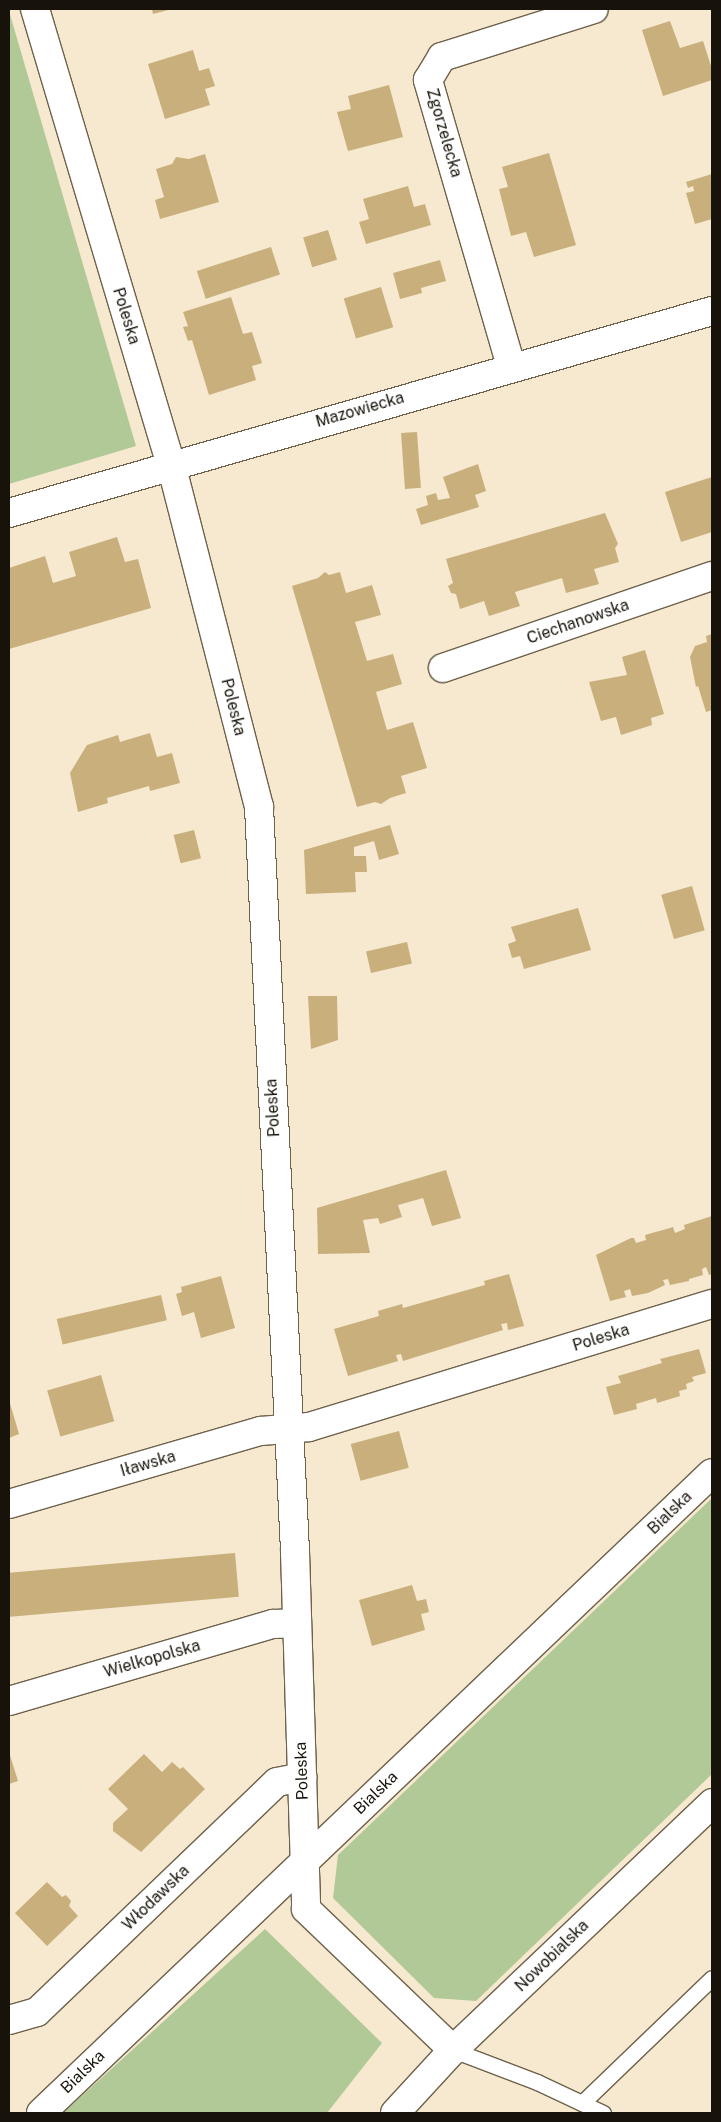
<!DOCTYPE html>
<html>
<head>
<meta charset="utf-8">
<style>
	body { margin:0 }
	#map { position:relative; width:721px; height:2122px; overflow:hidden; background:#f6e9cf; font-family:"Public Sans",sans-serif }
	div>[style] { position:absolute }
	.green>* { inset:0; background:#b1c997 }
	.building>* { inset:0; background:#c8af7c; transform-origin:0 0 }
	.roads { filter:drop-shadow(1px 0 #6e624c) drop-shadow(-1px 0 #6e624c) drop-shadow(0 1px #6e624c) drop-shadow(0 -1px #6e624c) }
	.lane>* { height:15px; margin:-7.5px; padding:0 7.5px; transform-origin:7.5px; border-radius:7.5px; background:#fff }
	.street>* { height:28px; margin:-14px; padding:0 14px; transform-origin:14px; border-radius:14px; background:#fff }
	span { translate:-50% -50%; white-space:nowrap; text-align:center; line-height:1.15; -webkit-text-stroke:4px #fff; paint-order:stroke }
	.street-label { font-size:16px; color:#17130a }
	.frame { position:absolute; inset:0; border:10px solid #17130a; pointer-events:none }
</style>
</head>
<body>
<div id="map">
	<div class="green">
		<i style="clip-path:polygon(9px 11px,136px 446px,9px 484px)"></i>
		<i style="clip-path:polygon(712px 1498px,712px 1774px,476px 2001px,434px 1998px,333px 1898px,338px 1855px)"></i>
		<i style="clip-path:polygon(265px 1929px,382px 2043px,327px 2113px,63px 2113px)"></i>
	</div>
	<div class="building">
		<i style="clip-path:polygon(152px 9px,172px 9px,153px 14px)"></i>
		<i style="clip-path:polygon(670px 21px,680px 48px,703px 41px,712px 69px,712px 80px,663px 96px,642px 30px)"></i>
		<i style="clip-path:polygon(193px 50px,199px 71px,209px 68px,215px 86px,205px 89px,210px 105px,165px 119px,148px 64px)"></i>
		<i style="clip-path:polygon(389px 85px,403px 137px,348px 151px,337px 112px,351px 109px,348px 96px)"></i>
		<i style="clip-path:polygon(549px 153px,576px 245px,534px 257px,526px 232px,511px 236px,499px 189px,508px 187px,502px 167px)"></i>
		<i style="clip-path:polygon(205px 154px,219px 202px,160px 219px,155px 200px,164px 197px,156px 169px,172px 164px,176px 157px,189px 159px)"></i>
		<i style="clip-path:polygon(712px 174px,712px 219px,695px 224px,686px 193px,694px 191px,693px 186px,688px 188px,686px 182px)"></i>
		<i style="clip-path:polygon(408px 186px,414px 207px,425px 204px,431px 225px,366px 244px,359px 222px,369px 219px,363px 199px)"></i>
		<i style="left:328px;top:230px;width:31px;height:26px;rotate:73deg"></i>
		<i style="left:271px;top:247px;width:29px;height:78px;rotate:72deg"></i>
		<i style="clip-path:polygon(440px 260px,446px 281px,421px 288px,422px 293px,400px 299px,393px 273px)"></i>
		<i style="left:381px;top:287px;width:42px;height:39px;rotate:73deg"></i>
		<i style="clip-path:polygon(231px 297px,243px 334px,252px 332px,262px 363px,252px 366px,256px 380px,209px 395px,192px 340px,188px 341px,183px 327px,188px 326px,183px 312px)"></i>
		<i style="left:417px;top:432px;width:56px;height:16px;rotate:86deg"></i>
		<i style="clip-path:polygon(478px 464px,486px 491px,475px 495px,479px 507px,421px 525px,416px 509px,428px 505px,426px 496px,436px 493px,438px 500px,450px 498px,443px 477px)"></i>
		<i style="clip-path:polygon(712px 477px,712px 532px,681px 542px,665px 492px)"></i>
		<i style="clip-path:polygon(605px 513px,618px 544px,615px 548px,619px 562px,594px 569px,599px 584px,566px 593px,562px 578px,515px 592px,520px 606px,489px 616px,484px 601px,460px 609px,456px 594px,451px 593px,448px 586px,453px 583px,446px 559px)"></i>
		<i style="clip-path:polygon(117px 537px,125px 562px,138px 559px,151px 608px,9px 649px,9px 568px,45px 556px,53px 583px,76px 576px,69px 552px)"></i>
		<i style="clip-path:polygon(325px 572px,329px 575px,340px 572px,346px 593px,372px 585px,381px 615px,355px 622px,367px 661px,393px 654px,402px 684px,376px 692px,382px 713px,387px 730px,413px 722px,427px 768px,401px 776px,406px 793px,390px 798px,381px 804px,375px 802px,357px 807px,292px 586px,318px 578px)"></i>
		<i style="clip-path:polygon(712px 634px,712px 710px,706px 712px,698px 686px,696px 687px,690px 657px,695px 646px,707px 642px,706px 636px)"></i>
		<i style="clip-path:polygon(645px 650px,664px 714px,651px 718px,652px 725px,621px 735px,616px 717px,601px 721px,589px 682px,627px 675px,622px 657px)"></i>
		<i style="clip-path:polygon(150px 733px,157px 757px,172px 753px,180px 783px,150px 791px,149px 786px,107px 798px,108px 803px,78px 812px,70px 773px,87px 745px,118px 735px,120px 742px)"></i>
		<i style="clip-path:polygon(390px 825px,399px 854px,379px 860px,374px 841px,354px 847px,354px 856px,366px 856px,367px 872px,355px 872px,356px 892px,306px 894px,304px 850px)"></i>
		<i style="left:194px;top:830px;width:29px;height:21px;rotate:76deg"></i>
		<i style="left:692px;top:886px;width:46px;height:32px;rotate:74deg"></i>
		<i style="clip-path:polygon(578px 908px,591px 950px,524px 969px,520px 956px,512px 958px,508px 944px,516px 941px,511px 927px)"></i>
		<i style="left:407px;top:942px;width:22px;height:42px;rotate:77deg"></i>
		<i style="clip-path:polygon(308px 996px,337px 996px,338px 1040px,311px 1049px)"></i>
		<i style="clip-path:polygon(446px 1170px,461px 1218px,432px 1226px,423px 1198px,398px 1205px,402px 1217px,380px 1224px,378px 1218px,363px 1220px,370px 1253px,318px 1254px,317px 1208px)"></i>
		<i style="clip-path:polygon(712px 1216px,712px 1274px,709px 1275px,706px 1267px,702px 1269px,703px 1275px,689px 1279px,689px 1281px,670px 1285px,668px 1279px,663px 1280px,665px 1285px,648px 1293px,632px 1296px,630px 1289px,624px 1291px,626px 1297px,610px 1301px,596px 1255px,631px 1238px,634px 1238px,636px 1243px,646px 1240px,645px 1235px,670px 1228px,673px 1227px,675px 1233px,685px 1229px,684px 1225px)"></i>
		<i style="clip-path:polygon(509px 1274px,524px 1326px,508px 1330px,507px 1323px,501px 1324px,503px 1330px,403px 1361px,401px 1354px,396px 1355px,398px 1361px,348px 1376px,334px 1329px,379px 1316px,378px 1311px,402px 1304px,403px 1308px,485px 1285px,484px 1281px)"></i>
		<i style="clip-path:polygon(221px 1276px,235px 1328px,201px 1338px,194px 1312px,182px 1316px,176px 1294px,182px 1292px,181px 1287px)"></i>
		<i style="left:161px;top:1295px;width:26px;height:107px;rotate:77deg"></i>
		<i style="clip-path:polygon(699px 1349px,706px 1373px,692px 1377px,694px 1381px,686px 1384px,687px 1389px,679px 1391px,680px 1396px,657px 1403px,656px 1398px,636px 1404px,637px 1409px,614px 1415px,606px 1387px,621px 1383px,618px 1376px,662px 1363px,660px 1359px)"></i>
		<i style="left:101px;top:1375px;width:48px;height:56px;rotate:74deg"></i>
		<i style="clip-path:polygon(9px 1400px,19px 1434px,9px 1438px)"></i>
		<i style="left:399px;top:1431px;width:38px;height:50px;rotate:75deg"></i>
		<i style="left:235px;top:1553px;width:44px;height:235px;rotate:85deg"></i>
		<i style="clip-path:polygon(412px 1585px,417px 1601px,426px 1599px,429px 1612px,421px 1614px,425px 1630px,372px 1646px,359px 1600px)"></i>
		<i style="clip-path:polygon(9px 1752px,18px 1781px,9px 1784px)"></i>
		<i style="clip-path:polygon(144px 1754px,162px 1772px,172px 1762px,180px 1769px,183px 1767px,205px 1789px,141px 1852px,113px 1831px,113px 1823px,128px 1809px,108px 1789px)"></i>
		<i style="clip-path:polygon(47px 1882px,62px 1897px,66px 1895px,71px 1901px,69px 1906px,78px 1916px,47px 1946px,15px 1913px)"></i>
	</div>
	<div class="roads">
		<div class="lane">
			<i style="left:453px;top:2050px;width:90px;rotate:20.9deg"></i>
			<i style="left:537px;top:2082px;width:73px;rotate:25.2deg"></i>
			<i style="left:582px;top:2103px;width:180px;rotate:-43.9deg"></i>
		</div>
		<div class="street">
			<i style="left:35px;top:9px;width:475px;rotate:73.4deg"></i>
			<i style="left:171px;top:464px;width:354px;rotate:75.6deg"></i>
			<i style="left:259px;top:807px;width:746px;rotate:87.23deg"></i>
			<i style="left:295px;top:1552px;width:357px;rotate:88.2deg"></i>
			<i style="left:306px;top:1909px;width:204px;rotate:43.8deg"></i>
			<i style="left:511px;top:366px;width:298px;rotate:-106.2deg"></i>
			<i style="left:428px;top:80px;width:27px;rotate:-59deg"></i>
			<i style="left:442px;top:57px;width:159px;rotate:-17.5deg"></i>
			<i style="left:9px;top:513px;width:731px;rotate:-16.03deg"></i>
			<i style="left:443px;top:668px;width:284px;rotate:-18.9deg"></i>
			<i style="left:9px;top:1504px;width:262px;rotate:-16.2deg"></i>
			<i style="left:261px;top:1431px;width:48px;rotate:-4.8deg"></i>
			<i style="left:309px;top:1427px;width:421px;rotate:-17deg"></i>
			<i style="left:9px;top:1701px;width:275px;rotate:-16.3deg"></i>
			<i style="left:273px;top:1624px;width:23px;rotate:-2deg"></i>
			<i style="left:9px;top:2020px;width:29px;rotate:-16deg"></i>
			<i style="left:37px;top:2012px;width:332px;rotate:-43.8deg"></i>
			<i style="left:277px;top:1782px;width:26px;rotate:-11deg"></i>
			<i style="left:41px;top:2113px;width:927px;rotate:-43.65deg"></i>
			<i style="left:395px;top:2113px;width:86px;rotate:-47.4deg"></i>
			<i style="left:453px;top:2050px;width:358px;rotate:-43.6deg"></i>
		</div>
	</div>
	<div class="street-label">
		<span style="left:444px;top:133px;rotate:74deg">Zgorzelecka</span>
		<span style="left:126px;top:316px;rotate:73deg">Poleska</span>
		<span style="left:360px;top:410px;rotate:-16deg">Mazowiecka</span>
		<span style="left:578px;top:622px;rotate:-19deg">Ciechanowska</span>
		<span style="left:233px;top:707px;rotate:76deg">Poleska</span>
		<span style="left:273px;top:1108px;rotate:-93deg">Poleska</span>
		<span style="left:601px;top:1338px;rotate:-17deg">Poleska</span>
		<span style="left:148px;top:1464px;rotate:-16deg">Iławska</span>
		<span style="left:670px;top:1513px;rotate:-44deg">Bialska</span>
		<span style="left:152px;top:1659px;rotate:-16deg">Wielkopolska</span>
		<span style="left:302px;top:1771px;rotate:-92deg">Poleska</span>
		<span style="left:376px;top:1793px;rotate:-44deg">Bialska</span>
		<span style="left:156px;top:1898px;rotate:-44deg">Włodawska</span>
		<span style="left:552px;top:1956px;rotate:-44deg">Nowobialska</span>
		<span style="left:83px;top:2072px;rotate:-44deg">Bialska</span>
	</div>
	<div class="frame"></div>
</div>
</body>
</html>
